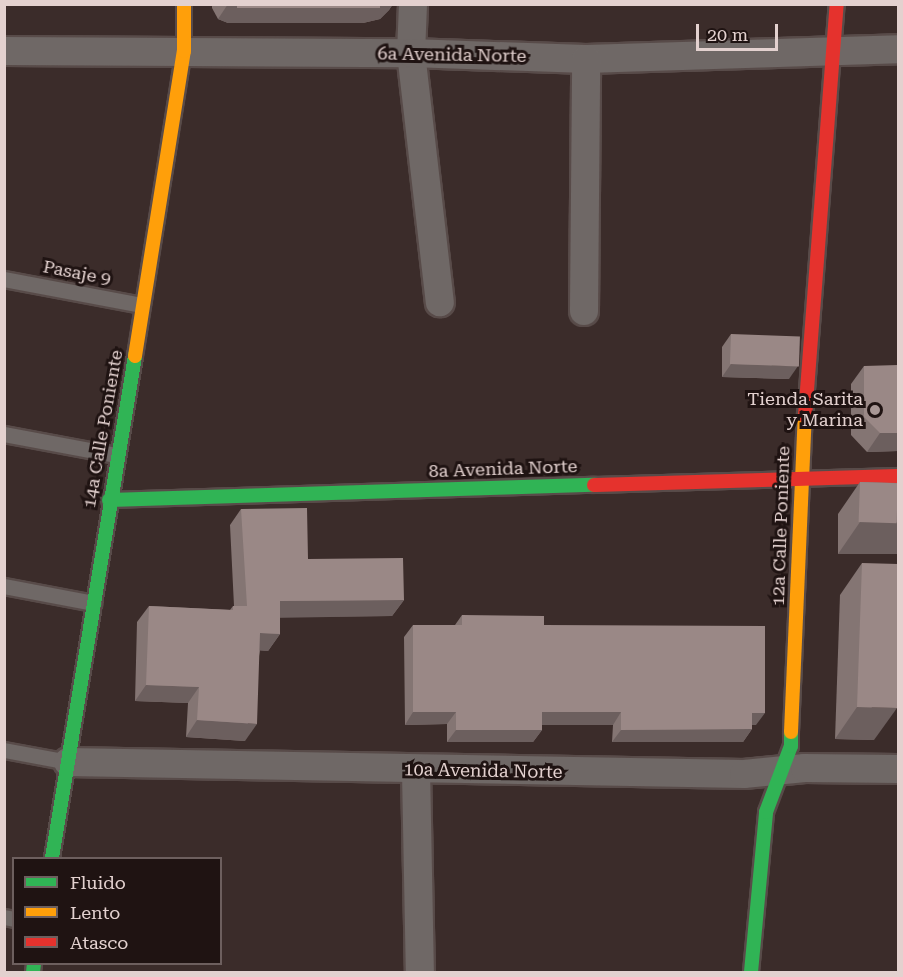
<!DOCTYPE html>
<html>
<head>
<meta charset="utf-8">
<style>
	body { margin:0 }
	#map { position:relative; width:903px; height:977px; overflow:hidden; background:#3b2c2a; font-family:"Roboto Serif",serif }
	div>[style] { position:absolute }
	.roads { filter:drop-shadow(2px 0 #584b49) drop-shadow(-2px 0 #584b49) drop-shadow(0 2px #584b49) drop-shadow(0 -2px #584b49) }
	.lane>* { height:15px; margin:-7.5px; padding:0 7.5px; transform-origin:7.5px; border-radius:7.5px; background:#6f6866 }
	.street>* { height:28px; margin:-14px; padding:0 14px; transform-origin:14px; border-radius:14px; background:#6f6866 }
	.fast>* { height:14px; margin:-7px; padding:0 7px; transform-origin:7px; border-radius:7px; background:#30b455 }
	.slow>* { height:14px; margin:-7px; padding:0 7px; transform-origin:7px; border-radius:7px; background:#ff9f0a }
	.jam>* { height:14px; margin:-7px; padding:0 7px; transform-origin:7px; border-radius:7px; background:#e5322d }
	.wall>* { inset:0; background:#847573 }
	.shaded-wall>* { inset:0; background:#6c5f5e }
	.building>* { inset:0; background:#9a8886; transform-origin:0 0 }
	.dots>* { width:16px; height:16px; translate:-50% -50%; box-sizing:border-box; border:3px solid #1f1312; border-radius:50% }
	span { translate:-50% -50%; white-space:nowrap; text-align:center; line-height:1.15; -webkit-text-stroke:6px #1f1312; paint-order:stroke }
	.street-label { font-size:18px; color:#e3d1cf }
	.poi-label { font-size:18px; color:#e3d1cf }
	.right { translate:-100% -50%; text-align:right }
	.frame { position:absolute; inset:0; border:6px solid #e3d1cf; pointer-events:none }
	.legend { position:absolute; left:12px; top:857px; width:210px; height:108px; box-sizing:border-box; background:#1f1312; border:2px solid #6d5f5e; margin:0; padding:8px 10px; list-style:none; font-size:18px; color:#e3d1cf }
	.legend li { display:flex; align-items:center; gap:12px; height:30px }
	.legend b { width:30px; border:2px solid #6d5f5e }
	.scale { position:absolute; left:696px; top:24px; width:82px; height:27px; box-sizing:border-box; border:3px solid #e3d1cf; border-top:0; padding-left:8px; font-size:18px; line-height:21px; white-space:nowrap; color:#e3d1cf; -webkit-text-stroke:4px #1f1312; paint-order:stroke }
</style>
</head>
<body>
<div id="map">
	<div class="roads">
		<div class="lane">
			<i style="left:4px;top:279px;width:140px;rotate:10.7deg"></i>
			<i style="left:4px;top:434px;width:114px;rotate:10.6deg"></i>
			<i style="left:4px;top:586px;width:91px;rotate:10.8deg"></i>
			<i style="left:4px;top:750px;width:65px;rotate:10.6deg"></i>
			<i style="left:4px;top:917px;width:10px;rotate:11deg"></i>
		</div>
		<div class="street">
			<i style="left:413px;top:4px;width:49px;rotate:92.3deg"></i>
			<i style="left:411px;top:53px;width:251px;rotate:83.4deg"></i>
			<i style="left:4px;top:51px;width:407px;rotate:0.3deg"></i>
			<i style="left:411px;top:53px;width:175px;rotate:2deg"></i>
			<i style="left:586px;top:59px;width:312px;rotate:-1.8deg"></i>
			<i style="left:584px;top:311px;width:252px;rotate:-89.5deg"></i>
			<i style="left:68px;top:762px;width:676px;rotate:1.02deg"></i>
			<i style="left:744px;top:774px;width:61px;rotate:-5.6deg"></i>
			<i style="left:805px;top:768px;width:93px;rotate:0.6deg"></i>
			<i style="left:416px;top:770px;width:202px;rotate:88.9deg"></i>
		</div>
		<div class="fast">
			<i style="left:109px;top:500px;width:485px;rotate:-1.8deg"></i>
			<i style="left:52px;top:858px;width:509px;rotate:-80.61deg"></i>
			<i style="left:33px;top:972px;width:8px;rotate:-83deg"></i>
			<i style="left:751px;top:972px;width:161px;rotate:-84.6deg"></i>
			<i style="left:766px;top:812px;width:71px;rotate:-69.3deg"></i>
			<i style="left:791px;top:746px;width:14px;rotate:-90deg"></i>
		</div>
		<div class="slow">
			<i style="left:135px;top:356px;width:309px;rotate:-80.9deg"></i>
			<i style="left:184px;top:51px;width:47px;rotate:-90deg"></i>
			<i style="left:791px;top:732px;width:316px;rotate:-87.5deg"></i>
		</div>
		<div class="jam">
			<i style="left:805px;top:416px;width:413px;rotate:-85.6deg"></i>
			<i style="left:594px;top:485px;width:304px;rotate:-1.7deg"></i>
		</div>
	</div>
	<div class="wall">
		<i style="clip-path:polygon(212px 4px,393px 4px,389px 10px,380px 19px,363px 23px,228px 23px,218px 19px,212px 8px)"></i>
		<i style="clip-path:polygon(731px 334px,789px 379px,722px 377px,722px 347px)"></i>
		<i style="clip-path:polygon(864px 366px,898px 451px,867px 452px,851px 435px,851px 384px)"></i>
		<i style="clip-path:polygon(860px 482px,898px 483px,898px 554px,838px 554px,838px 514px)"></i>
		<i style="clip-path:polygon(241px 509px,308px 559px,404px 600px,392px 616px,280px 617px,280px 634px,268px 651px,260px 650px,245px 741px,186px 737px,188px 703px,135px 701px,137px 622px,149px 606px,230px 610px,233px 606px,234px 606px,230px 525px)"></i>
		<i style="clip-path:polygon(862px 563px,874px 740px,835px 739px,840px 595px)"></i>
		<i style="clip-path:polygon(462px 615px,544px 625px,756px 725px,752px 725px,752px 729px,743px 742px,612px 742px,613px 725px,542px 725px,542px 730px,533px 742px,447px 742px,447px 724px,405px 725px,404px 637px,413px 625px,455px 625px)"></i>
	</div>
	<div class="shaded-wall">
		<i style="clip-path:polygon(228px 4px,393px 4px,389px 10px,380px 19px,363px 23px,228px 23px,218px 19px)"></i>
		<i style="clip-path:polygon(731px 364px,798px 366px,789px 379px,722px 377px)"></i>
		<i style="clip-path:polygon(880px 433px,898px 433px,898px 451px,867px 452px)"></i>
		<i style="clip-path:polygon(860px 522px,898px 522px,898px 554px,838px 554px)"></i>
		<i style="clip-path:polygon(404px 600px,392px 616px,269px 618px,280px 601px)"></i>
		<i style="clip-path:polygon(260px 633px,280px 634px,268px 651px,249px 650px)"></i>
		<i style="clip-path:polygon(146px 685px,199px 687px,188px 703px,135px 701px)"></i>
		<i style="clip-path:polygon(857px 707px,897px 708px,874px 740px,835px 739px)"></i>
		<i style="clip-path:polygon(413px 712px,456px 712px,447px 724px,405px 725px)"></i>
		<i style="clip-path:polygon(542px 712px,621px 712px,613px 725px,534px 725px)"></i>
		<i style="clip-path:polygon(752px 713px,765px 713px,756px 725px,743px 725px)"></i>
		<i style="clip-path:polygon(197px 720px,257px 724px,245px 741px,186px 737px)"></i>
		<i style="clip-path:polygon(752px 729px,743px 742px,612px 742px,621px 730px)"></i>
		<i style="clip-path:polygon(456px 730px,542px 730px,533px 742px,447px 742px)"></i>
	</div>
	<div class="building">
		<i style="left:237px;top:4px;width:143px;height:4px"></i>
		<i style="left:731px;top:334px;width:69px;height:30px;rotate:2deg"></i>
		<i style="clip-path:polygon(898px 365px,898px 433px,880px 433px,864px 417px,864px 366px)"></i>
		<i style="left:860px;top:482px;width:38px;height:40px;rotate:2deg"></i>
		<i style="clip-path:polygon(307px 508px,308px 559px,403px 558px,404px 600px,280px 601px,280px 634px,260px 633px,257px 724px,197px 720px,199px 687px,146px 685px,149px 606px,233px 610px,233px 606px,247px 606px,241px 509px)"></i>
		<i style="clip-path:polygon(862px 563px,898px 564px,897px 624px,898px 624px,898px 645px,897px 708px,857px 707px)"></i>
		<i style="clip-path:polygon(462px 615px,544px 616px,544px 625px,765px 626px,765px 713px,752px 713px,752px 729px,621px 730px,621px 712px,542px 712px,542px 730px,456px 730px,456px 712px,413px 712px,413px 625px,462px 625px)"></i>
	</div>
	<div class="dots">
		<i style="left:875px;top:410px;background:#a89795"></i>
	</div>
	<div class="street-label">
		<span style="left:452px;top:55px;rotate:1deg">6a Avenida Norte</span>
		<span style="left:77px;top:273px;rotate:11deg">Pasaje 9</span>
		<span style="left:103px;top:429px;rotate:-80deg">14a Calle Poniente</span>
		<span style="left:503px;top:469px;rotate:-2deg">8a Avenida Norte</span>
		<span style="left:781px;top:526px;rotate:-88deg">12a Calle Poniente</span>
		<span style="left:483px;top:771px;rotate:1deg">10a Avenida Norte</span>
	</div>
	<div class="poi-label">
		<span class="right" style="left:863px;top:410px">Tienda Sarita<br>y Marina</span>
	</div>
	<div class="frame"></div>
	<ul class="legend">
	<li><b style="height:8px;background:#30b455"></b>Fluido</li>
	<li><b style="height:8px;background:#ff9f0a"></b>Lento</li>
	<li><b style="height:8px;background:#e5322d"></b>Atasco</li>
	</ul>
	<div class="scale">20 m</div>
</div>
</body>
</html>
